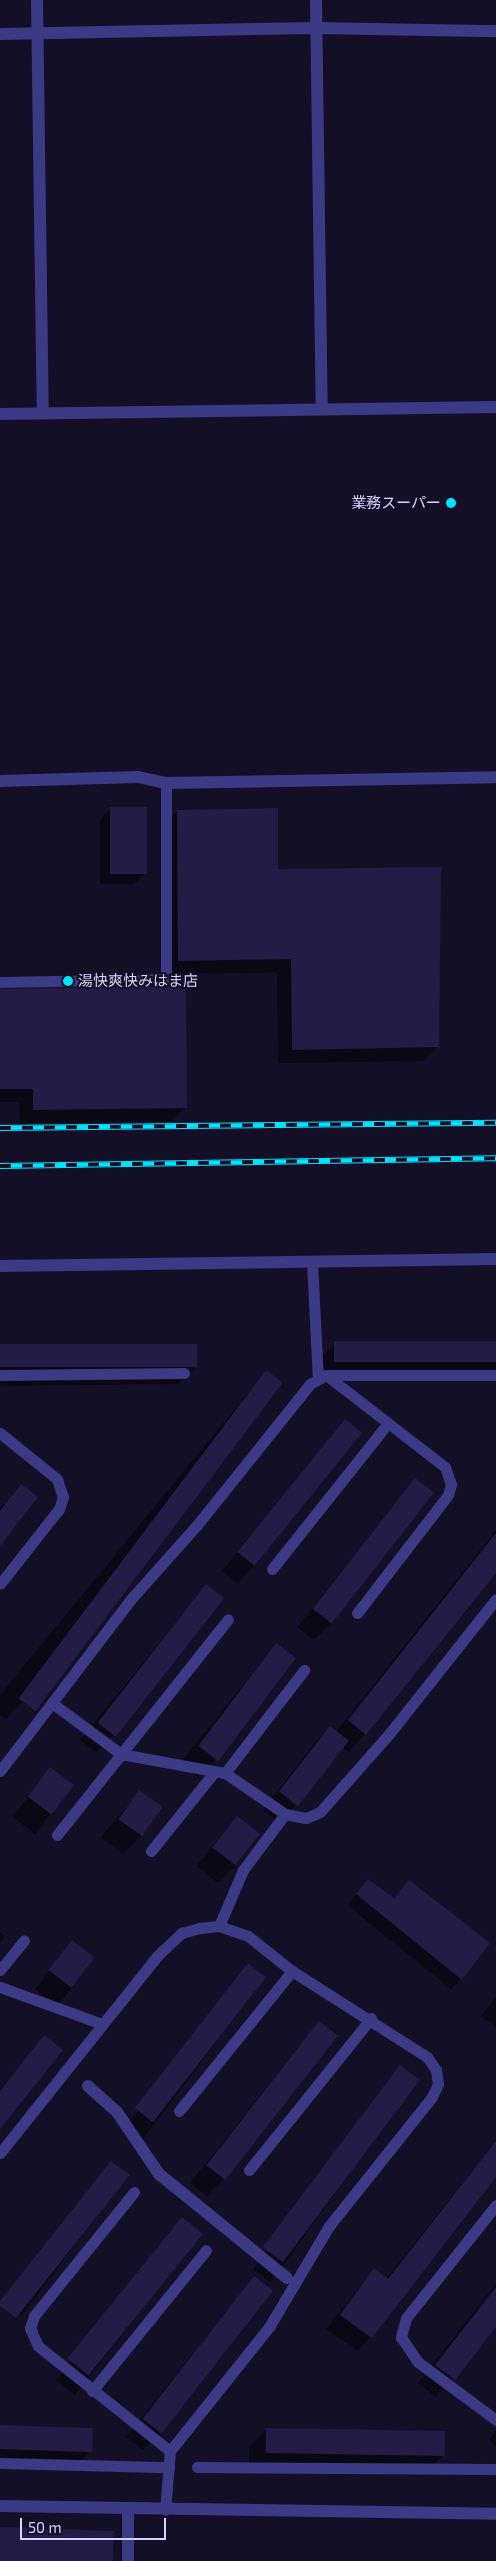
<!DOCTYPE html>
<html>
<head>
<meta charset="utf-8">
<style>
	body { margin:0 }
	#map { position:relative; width:496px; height:2561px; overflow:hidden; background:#130f26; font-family:"Exo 2","Noto Sans JP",sans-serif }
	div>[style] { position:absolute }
	.shadow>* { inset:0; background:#0007; transform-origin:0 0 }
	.building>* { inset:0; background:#241b47; transform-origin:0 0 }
	.service>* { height:11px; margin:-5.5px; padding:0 5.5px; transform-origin:5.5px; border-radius:5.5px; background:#3d3a85 }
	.pedestrian>* { height:12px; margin:-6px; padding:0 6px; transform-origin:6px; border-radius:6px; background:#3d3a85 }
	.minor>* { height:12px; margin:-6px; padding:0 6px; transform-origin:6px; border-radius:6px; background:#3d3a85 }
	.tertiary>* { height:12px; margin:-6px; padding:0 6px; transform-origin:6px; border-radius:6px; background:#3d3a85 }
	.rail>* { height:5.5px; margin-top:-2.75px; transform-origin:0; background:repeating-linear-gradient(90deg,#130f26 0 11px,#00e5ff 0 22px); box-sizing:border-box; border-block:1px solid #00e5ff }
	.dots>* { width:14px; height:14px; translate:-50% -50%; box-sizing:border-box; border:2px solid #130f26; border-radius:50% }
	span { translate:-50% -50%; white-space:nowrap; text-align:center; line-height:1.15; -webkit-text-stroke:4px #130f26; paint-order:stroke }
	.poi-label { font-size:15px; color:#d9d4ff }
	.right { translate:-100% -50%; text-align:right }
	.left { translate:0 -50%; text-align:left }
	.scale { position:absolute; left:20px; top:2518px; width:146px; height:22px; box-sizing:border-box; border:2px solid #d9d4ff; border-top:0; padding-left:6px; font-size:15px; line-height:18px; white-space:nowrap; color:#d9d4ff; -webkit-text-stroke:4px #130f26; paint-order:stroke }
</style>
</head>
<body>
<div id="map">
	<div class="shadow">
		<i style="clip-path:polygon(111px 809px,145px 874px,134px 884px,100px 884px,100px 819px)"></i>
		<i style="clip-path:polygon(177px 811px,277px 870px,438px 1047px,424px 1061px,278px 1063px,277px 972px,165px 974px,164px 825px)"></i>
		<i style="clip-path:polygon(0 989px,186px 1107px,172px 1121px,20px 1123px,19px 1102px,0 1102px)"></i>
		<i style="clip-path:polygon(496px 1342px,496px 1379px,317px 1381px,317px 1361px,335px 1343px)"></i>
		<i style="clip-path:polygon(0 1347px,196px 1367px,178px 1384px,0 1386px)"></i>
		<i style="clip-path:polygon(266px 1371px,23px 1702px,6px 1719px,0 1715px,0 1695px)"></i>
		<i style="clip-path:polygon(345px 1421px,254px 1566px,237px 1584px,222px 1571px)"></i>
		<i style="clip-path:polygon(415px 1480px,332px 1623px,314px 1640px,297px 1627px)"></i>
		<i style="clip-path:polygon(21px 1486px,0 1544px,0 1508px)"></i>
		<i style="clip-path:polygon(496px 1530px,496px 1570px,365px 1734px,348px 1752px,343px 1748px,280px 1823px,263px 1810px,313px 1745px,330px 1728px,336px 1732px)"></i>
		<i style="clip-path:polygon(206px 1586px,113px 1735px,96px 1753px,80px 1740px)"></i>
		<i style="clip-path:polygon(276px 1645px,215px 1760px,198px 1777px,180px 1763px)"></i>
		<i style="left:51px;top:1768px;width:28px;height:62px;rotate:38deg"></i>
		<i style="clip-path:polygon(139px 1792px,141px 1836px,123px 1854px,101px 1837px)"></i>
		<i style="clip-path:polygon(237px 1818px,236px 1866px,218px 1883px,196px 1866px)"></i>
		<i style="clip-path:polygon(369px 1881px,393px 1899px,409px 1881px,461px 1979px,451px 1989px,347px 1905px)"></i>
		<i style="clip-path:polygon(0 1932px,5px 1936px,0 1943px)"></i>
		<i style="left:72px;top:1942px;width:28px;height:60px;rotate:38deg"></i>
		<i style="left:248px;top:1965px;width:21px;height:208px;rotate:37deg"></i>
		<i style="clip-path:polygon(496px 1997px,496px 2027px,481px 2016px)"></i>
		<i style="clip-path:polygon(319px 2022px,224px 2179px,207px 2196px,190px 2183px)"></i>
		<i style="clip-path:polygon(44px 2037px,61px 2050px,0 2129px,0 2090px)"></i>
		<i style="left:400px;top:2067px;width:22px;height:250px;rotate:36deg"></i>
		<i style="clip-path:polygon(496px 2141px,496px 2175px,371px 2337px,357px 2351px,326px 2329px,374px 2269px,386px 2279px)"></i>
		<i style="left:111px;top:2162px;width:21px;height:176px;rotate:37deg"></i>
		<i style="left:182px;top:2219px;width:24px;height:205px;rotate:38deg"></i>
		<i style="clip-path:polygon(254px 2277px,161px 2433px,143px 2450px,126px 2437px)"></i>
		<i style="clip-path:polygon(496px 2284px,496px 2325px,436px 2397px,418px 2383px)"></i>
		<i style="clip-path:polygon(0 2427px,91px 2451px,73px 2469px,0 2467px)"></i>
		<i style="clip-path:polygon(267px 2429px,444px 2455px,426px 2472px,249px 2470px,249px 2447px)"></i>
		<i style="clip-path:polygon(496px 2431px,496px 2446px,489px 2440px)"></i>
	</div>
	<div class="building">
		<i style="left:110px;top:807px;width:37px;height:67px"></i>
		<i style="clip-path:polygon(278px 808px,278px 869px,441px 867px,439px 1047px,292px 1050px,291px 959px,178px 961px,177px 810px)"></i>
		<i style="clip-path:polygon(186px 986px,187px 1108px,33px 1110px,33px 1089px,0 1089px,0 989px)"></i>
		<i style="left:496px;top:1341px;width:21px;height:162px;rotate:90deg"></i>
		<i style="left:197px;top:1344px;width:23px;height:197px;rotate:90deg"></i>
		<i style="left:266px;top:1370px;width:21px;height:411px;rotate:37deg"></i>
		<i style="left:345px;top:1419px;width:22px;height:171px;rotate:39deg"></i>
		<i style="left:415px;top:1478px;width:24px;height:166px;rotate:38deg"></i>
		<i style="clip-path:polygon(21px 1484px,38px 1497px,0 1546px,0 1511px)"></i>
		<i style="clip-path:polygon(496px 1533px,496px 1573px,366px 1735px,348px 1720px)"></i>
		<i style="left:206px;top:1584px;width:23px;height:176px;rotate:38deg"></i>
		<i style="left:276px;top:1643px;width:25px;height:129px;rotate:37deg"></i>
		<i style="left:330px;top:1726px;width:24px;height:83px;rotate:38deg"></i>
		<i style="left:50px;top:1767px;width:30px;height:37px;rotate:37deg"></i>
		<i style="left:139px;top:1790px;width:29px;height:36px;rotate:35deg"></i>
		<i style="left:237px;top:1816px;width:29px;height:40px;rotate:38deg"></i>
		<i style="clip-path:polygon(368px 1879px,394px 1898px,409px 1880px,490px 1943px,462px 1980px,356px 1894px)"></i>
		<i style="left:72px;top:1940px;width:29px;height:38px;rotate:38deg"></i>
		<i style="left:248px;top:1963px;width:23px;height:184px;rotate:38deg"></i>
		<i style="left:319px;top:2021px;width:24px;height:183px;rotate:38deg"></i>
		<i style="clip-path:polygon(44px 2035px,63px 2050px,0 2129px,0 2091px)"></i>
		<i style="left:400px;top:2065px;width:25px;height:228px;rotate:37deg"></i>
		<i style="clip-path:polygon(496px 2141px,496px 2177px,372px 2338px,340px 2315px,374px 2268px,388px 2279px)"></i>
		<i style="clip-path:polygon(111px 2161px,130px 2175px,16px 2318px,0 2306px,0 2301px)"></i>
		<i style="left:182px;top:2217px;width:27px;height:182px;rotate:39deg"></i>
		<i style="left:254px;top:2276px;width:24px;height:181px;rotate:38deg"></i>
		<i style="clip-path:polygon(496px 2287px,496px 2327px,455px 2380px,435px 2365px)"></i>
		<i style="left:0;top:2425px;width:93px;height:24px;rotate:2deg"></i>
		<i style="left:266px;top:2428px;width:179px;height:25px;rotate:1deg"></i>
		<i style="left:0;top:2527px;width:114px;height:34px;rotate:2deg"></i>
	</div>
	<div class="service">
		<i style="left:0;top:982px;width:166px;rotate:-1deg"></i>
		<i style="left:166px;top:979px;width:196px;rotate:-90deg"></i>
		<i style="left:312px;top:1262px;width:117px;rotate:87.1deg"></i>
		<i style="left:0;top:1375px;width:184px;rotate:-0.6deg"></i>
		<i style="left:326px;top:1375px;width:150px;rotate:37.7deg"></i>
		<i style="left:445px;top:1467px;width:18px;rotate:71deg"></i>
		<i style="left:451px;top:1484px;width:11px;rotate:105deg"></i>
		<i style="left:448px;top:1495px;width:149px;rotate:127.6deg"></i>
		<i style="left:0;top:1433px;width:73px;rotate:38.9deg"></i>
		<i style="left:57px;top:1479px;width:19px;rotate:72deg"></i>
		<i style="left:63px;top:1497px;width:13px;rotate:108deg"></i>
		<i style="left:59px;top:1509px;width:95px;rotate:128.2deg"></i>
		<i style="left:272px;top:1569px;width:186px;rotate:-51.5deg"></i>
		<i style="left:52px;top:1703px;width:86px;rotate:36.5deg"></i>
		<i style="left:121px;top:1754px;width:106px;rotate:10.4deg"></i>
		<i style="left:225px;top:1773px;width:73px;rotate:34.3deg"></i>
		<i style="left:285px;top:1814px;width:21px;rotate:11deg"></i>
		<i style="left:306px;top:1818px;width:15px;rotate:-23deg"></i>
		<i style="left:320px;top:1812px;width:104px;rotate:-48.5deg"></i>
		<i style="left:389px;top:1734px;width:172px;rotate:-51.6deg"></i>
		<i style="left:0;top:1771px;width:216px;rotate:-52.7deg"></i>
		<i style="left:131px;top:1599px;width:99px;rotate:-48.3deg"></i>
		<i style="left:197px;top:1525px;width:181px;rotate:-51.3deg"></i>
		<i style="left:310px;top:1384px;width:18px;rotate:-29deg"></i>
		<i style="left:326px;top:1375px;width:170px"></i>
		<i style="left:225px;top:1773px;width:130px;rotate:-52.5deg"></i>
		<i style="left:57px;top:1835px;width:275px;rotate:-51.6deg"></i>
		<i style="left:151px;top:1851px;width:102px;rotate:-51.3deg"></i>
		<i style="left:219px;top:1926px;width:61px;rotate:-66.8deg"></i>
		<i style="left:243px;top:1870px;width:70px;rotate:-53.1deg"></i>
		<i style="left:0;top:1970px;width:38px;rotate:-51deg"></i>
		<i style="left:0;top:1987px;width:109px;rotate:19.9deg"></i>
		<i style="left:179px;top:2111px;width:180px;rotate:-51.1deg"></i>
		<i style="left:0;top:2153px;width:253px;rotate:-51.4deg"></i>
		<i style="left:158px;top:1955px;width:33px;rotate:-43deg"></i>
		<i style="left:182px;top:1933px;width:18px;rotate:-16deg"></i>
		<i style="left:199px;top:1928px;width:20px;rotate:-6deg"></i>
		<i style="left:219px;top:1926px;width:31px;rotate:19deg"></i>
		<i style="left:248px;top:1936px;width:56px;rotate:38.5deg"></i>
		<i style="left:292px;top:1971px;width:160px;rotate:32.5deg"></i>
		<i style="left:427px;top:2057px;width:16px;rotate:55deg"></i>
		<i style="left:436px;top:2070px;width:14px;rotate:82deg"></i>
		<i style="left:438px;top:2084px;width:14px;rotate:115deg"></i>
		<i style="left:432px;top:2097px;width:165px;rotate:128.6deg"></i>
		<i style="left:329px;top:2226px;width:117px;rotate:120.7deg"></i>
		<i style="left:269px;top:2327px;width:159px;rotate:128.6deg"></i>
		<i style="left:170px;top:2451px;width:59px;rotate:94.8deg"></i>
		<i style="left:249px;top:2170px;width:195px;rotate:-51.2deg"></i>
		<i style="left:134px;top:2192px;width:159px;rotate:128.9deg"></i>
		<i style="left:34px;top:2316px;width:13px;rotate:108deg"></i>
		<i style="left:30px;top:2328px;width:20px;rotate:66deg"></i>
		<i style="left:38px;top:2346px;width:169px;rotate:38.5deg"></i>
		<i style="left:496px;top:2205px;width:144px;rotate:128.5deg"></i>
		<i style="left:406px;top:2318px;width:20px;rotate:105deg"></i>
		<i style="left:401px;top:2337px;width:30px;rotate:56deg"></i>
		<i style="left:418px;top:2362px;width:97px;rotate:36.6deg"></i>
		<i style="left:92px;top:2391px;width:181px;rotate:-51deg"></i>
		<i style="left:0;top:2463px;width:169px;rotate:1.4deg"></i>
		<i style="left:197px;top:2467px;width:299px;rotate:0.4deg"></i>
	</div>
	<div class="pedestrian">
		<i style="left:88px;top:2086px;width:39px;rotate:42deg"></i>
		<i style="left:117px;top:2112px;width:75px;rotate:55.9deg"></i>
		<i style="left:159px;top:2174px;width:165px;rotate:39.1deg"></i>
	</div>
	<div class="minor">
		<i style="left:0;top:34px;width:316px;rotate:-1.1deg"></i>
		<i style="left:316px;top:28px;width:180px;rotate:1deg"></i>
		<i style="left:128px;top:2561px;width:52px;rotate:-90deg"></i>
	</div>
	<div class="tertiary">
		<i style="left:37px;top:0;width:413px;rotate:89.2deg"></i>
		<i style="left:316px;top:0;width:409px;rotate:89.2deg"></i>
		<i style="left:0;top:414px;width:496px;rotate:-0.8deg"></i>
		<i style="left:0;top:781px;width:138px;rotate:-1.7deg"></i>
		<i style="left:138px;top:777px;width:29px;rotate:12deg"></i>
		<i style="left:166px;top:783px;width:330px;rotate:-1deg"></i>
		<i style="left:0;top:1266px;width:496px;rotate:-0.8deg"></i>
		<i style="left:0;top:2506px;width:496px;rotate:0.9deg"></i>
	</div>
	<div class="rail">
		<i style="left:0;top:1128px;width:496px;rotate:-0.6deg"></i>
		<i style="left:0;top:1166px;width:496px;rotate:-0.9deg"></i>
	</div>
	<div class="dots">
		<i style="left:451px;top:503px;background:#00e5ff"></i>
		<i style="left:68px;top:981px;background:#00e5ff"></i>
	</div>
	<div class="poi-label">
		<span class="right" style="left:441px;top:503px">業務スーパー</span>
		<span class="left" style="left:78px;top:981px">湯快爽快みはま店</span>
	</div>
	<div class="scale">50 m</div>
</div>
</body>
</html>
